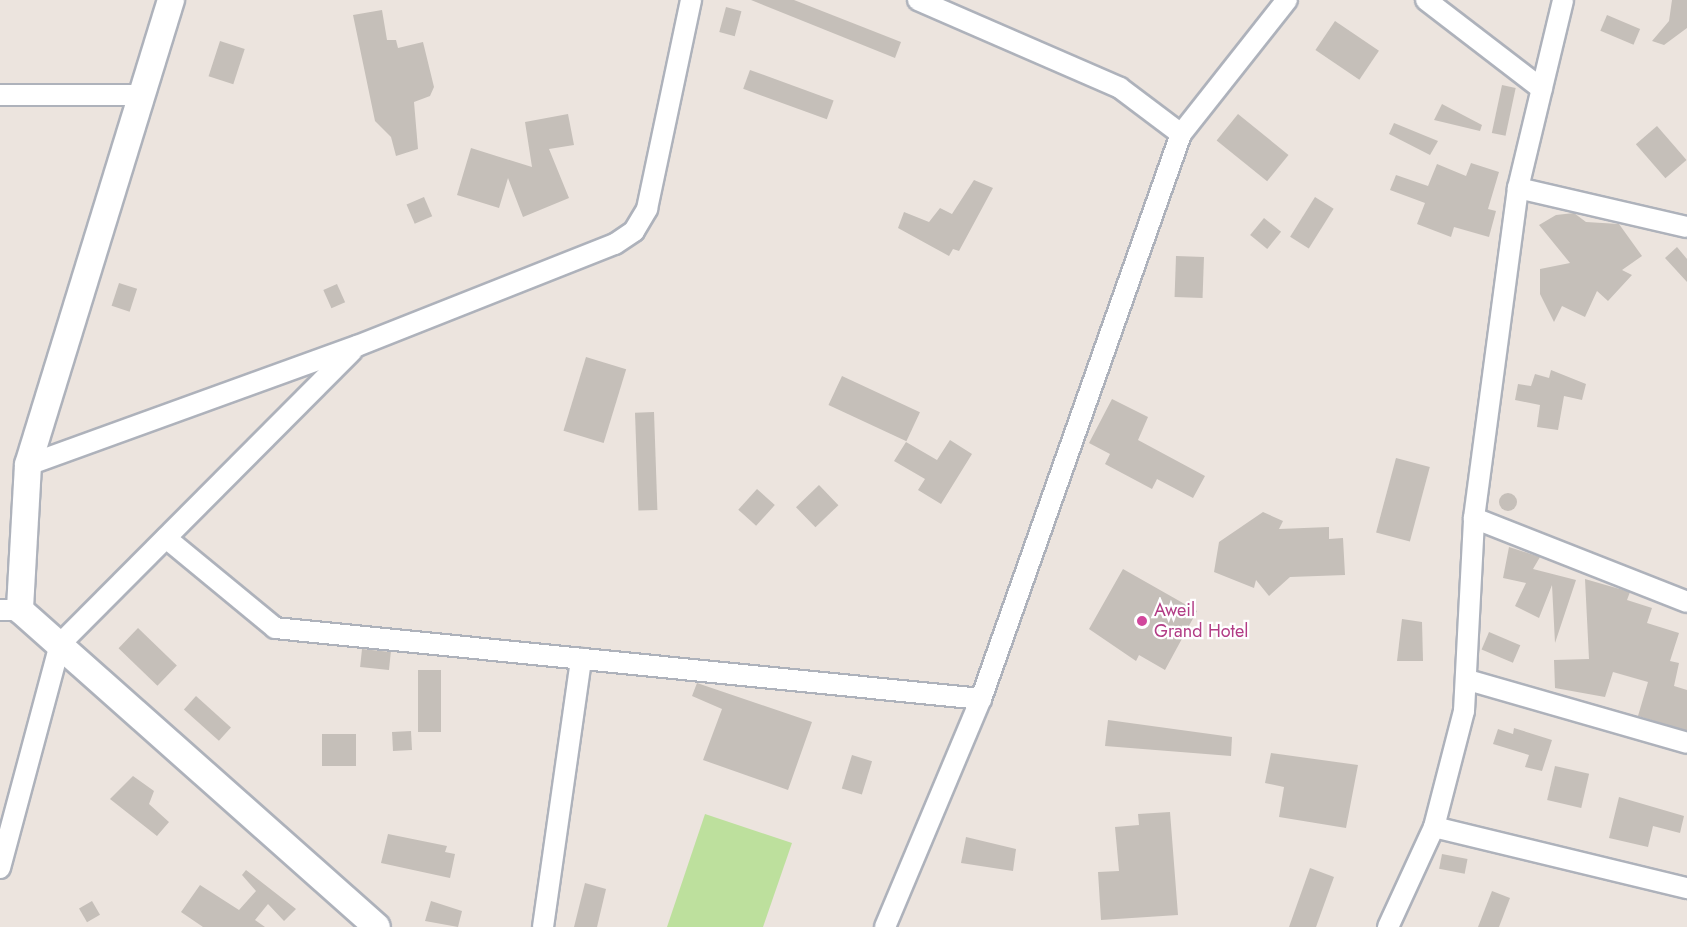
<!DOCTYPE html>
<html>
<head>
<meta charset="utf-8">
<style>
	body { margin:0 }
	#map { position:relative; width:1687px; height:927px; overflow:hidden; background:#ece4de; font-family:Jost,sans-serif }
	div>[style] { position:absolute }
	.green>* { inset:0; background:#bde09d }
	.building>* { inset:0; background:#c5bfb9; transform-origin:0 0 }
	.round { border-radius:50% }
	.roads { filter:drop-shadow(2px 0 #aeb2bb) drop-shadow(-2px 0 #aeb2bb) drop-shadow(0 2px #aeb2bb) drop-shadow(0 -2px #aeb2bb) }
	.minor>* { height:20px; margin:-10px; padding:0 10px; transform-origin:10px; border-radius:10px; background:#fff }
	.tertiary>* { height:26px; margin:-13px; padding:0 13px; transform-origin:13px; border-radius:13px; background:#fff }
	.dots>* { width:16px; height:16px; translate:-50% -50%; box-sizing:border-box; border:3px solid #fff; border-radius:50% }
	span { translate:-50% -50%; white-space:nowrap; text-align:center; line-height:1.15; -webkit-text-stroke:4.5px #fff; paint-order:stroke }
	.hotel-label { font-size:18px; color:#b23c85 }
	.left { translate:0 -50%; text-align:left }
</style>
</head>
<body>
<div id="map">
	<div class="green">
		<i style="clip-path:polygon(705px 814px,792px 843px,763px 927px,667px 927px)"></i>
	</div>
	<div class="building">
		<i style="clip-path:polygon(751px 0,794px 0,901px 42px,895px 58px)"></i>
		<i style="clip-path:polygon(1672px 0,1687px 0,1687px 28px,1664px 45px,1652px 41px,1669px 21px)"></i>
		<i style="left:726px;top:7px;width:16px;height:26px;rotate:15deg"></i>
		<i style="clip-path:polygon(382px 10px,387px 40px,396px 40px,398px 48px,423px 42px,434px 87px,430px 96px,414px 102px,418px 149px,396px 156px,391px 137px,375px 121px,353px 15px)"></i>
		<i style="left:1607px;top:15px;width:36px;height:17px;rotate:23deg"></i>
		<i style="left:1335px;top:21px;width:53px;height:35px;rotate:34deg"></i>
		<i style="left:220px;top:41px;width:26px;height:37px;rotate:18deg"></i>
		<i style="left:750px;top:70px;width:89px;height:20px;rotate:20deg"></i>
		<i style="left:1502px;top:85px;width:14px;height:49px;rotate:12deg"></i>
		<i style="clip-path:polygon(1442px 104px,1482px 125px,1480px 131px,1434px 120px)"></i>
		<i style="clip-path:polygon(568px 114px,574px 145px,549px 149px,569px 198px,523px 217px,508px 178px,499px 208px,457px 195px,471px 148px,532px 167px,525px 122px)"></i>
		<i style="left:1238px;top:114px;width:65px;height:34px;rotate:39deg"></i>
		<i style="clip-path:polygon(1394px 123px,1438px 141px,1430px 155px,1389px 134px)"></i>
		<i style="left:1657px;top:126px;width:45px;height:28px;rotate:49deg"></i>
		<i style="clip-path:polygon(1471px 163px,1499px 172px,1488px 209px,1496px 211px,1489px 237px,1454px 227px,1451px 237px,1417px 224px,1425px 203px,1390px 190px,1396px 175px,1428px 186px,1437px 164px,1466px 176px)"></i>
		<i style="clip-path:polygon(974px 180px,993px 188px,959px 251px,953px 249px,949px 256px,898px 228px,904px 212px,929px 222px,940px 208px,952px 214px)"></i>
		<i style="left:424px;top:197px;width:21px;height:19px;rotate:67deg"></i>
		<i style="left:1315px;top:197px;width:22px;height:47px;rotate:32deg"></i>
		<i style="clip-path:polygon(1574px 213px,1586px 222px,1619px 224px,1642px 256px,1622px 270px,1632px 275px,1608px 301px,1597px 291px,1585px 317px,1562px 306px,1554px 322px,1540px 294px,1540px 269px,1570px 263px,1539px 225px,1556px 215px)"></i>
		<i style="left:1264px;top:218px;width:22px;height:22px;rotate:39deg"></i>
		<i style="clip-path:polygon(1677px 247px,1687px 259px,1687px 282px,1665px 258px)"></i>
		<i style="left:1176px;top:256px;width:28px;height:41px;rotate:2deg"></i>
		<i style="left:119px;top:283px;width:19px;height:24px;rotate:18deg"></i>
		<i style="left:337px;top:284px;width:20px;height:15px;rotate:66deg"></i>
		<i style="left:586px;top:357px;width:42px;height:77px;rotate:17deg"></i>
		<i style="clip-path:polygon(1551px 370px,1586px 384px,1582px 400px,1564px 396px,1558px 430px,1537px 427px,1540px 405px,1515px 400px,1518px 384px,1531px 386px,1535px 374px,1549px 378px)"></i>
		<i style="left:842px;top:376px;width:86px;height:32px;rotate:25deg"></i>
		<i style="clip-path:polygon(1112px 399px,1148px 417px,1138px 440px,1205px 476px,1193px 498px,1157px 479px,1152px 489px,1105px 464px,1110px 454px,1089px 443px)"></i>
		<i style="left:654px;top:412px;width:98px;height:19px;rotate:88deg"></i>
		<i style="clip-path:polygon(950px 440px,972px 454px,941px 504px,918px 490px,925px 479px,894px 461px,906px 442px,937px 460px)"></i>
		<i style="left:1396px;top:458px;width:35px;height:77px;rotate:15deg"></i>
		<i style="left:819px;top:485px;width:28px;height:32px;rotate:46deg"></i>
		<i style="left:757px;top:489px;width:24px;height:28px;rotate:42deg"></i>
		<i class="round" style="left:1499px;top:493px;width:18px;height:18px"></i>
		<i style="clip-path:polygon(1263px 512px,1283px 521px,1279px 529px,1329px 527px,1329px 539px,1343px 538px,1345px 575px,1290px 577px,1269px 596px,1256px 580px,1254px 588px,1214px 572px,1219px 542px)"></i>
		<i style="clip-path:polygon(1509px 547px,1540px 557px,1533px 569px,1576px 580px,1555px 643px,1552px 585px,1539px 618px,1515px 606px,1526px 583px,1503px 578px)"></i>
		<i style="clip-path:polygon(1123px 569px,1197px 611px,1165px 670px,1139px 655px,1136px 661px,1089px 629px)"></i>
		<i style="clip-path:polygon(1585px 579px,1630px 592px,1627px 600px,1652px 608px,1647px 623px,1679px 633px,1670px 661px,1679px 663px,1674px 686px,1687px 690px,1687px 731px,1638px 716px,1648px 682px,1613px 672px,1605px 697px,1555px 688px,1554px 660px,1589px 659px)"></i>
		<i style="clip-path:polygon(1402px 619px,1422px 622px,1423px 661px,1397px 661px)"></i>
		<i style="left:138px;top:628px;width:54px;height:28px;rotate:44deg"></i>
		<i style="left:1489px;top:632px;width:34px;height:19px;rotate:23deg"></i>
		<i style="left:362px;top:649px;width:29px;height:18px;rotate:6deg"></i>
		<i style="left:418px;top:670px;width:23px;height:62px"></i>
		<i style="clip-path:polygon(697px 683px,812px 722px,788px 790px,703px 760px,722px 709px,692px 696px)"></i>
		<i style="left:196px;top:696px;width:47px;height:18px;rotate:42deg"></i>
		<i style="clip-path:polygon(1108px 720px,1232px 737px,1231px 756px,1105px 746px)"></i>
		<i style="clip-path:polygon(1514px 728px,1552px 740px,1542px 771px,1525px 767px,1529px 755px,1493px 744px,1498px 729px,1513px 734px)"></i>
		<i style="left:411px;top:731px;width:19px;height:19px;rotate:87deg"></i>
		<i style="left:322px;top:734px;width:34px;height:32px"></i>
		<i style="clip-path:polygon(1271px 753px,1358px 765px,1346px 828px,1279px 817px,1284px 787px,1265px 783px)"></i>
		<i style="left:852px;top:755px;width:21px;height:35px;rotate:17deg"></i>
		<i style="left:1555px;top:766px;width:35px;height:35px;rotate:13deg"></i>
		<i style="clip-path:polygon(133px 776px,154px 791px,149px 804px,169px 822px,157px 836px,110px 799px)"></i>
		<i style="clip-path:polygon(1619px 797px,1684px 816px,1680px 833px,1653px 826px,1648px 847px,1609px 838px)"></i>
		<i style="clip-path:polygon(1170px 812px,1178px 915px,1101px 920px,1098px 872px,1119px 871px,1115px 827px,1139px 825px,1138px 814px)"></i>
		<i style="clip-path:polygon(388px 834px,447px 846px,445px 852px,455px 854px,450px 878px,381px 863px)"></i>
		<i style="clip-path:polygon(966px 837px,1016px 849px,1013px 871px,961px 863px)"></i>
		<i style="left:1442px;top:854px;width:26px;height:15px;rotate:11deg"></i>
		<i style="clip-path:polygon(1310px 868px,1334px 877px,1316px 927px,1289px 927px)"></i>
		<i style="clip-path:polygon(246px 870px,296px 909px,284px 921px,268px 904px,255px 920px,265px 927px,203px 927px,181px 912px,200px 885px,239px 910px,256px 891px,242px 875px)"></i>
		<i style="clip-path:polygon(585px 883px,606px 889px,597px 927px,574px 927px)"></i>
		<i style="clip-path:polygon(1492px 891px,1510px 898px,1499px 927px,1478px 927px)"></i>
		<i style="left:92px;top:901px;width:16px;height:15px;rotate:60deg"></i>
		<i style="clip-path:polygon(431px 901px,462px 911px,458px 927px,425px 921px)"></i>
	</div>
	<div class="roads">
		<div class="minor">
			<i style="left:918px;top:0;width:220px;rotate:23.5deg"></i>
			<i style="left:1120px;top:88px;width:76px;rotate:37deg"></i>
			<i style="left:1426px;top:0;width:146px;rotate:37.5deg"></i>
			<i style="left:0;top:95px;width:142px"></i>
			<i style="left:1518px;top:188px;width:173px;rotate:13deg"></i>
			<i style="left:28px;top:465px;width:350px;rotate:-19.9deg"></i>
			<i style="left:357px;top:346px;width:277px;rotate:-21.6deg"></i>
			<i style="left:615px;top:244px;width:23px;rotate:-34deg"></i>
			<i style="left:634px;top:231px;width:26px;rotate:-59deg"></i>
			<i style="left:647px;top:209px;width:214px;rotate:-78.1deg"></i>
			<i style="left:1474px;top:518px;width:229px;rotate:21.5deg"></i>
			<i style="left:166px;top:538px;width:141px;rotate:39.5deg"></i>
			<i style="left:275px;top:628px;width:710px;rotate:5.74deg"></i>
			<i style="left:0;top:610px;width:20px"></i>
			<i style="left:1468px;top:680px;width:228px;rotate:16deg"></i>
			<i style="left:1434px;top:827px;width:260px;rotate:13.6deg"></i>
			<i style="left:0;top:868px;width:232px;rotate:-75deg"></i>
			<i style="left:60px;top:644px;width:414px;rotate:-45.1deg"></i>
			<i style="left:543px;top:927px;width:271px;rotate:-81.9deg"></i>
			<i style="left:885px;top:927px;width:247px;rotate:-67.2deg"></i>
			<i style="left:981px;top:699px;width:599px;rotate:-70.51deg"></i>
			<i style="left:1181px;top:134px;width:171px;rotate:-51.7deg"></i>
			<i style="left:1388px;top:927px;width:110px;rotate:-65.3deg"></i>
			<i style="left:1434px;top:827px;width:120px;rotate:-75.5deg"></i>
			<i style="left:1464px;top:711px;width:193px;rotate:-87deg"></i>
			<i style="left:1474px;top:518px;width:333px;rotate:-82.4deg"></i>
			<i style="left:1518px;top:188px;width:193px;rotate:-76.5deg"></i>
		</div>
		<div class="tertiary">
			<i style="left:171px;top:0;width:486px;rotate:107.1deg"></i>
			<i style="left:28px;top:465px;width:145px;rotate:93.2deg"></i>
			<i style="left:20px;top:610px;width:477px;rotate:41.6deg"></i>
		</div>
	</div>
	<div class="dots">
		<i style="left:1142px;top:621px;background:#d1479c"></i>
	</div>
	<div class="hotel-label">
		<span class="left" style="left:1154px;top:621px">Aweil<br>Grand Hotel</span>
	</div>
</div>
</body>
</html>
